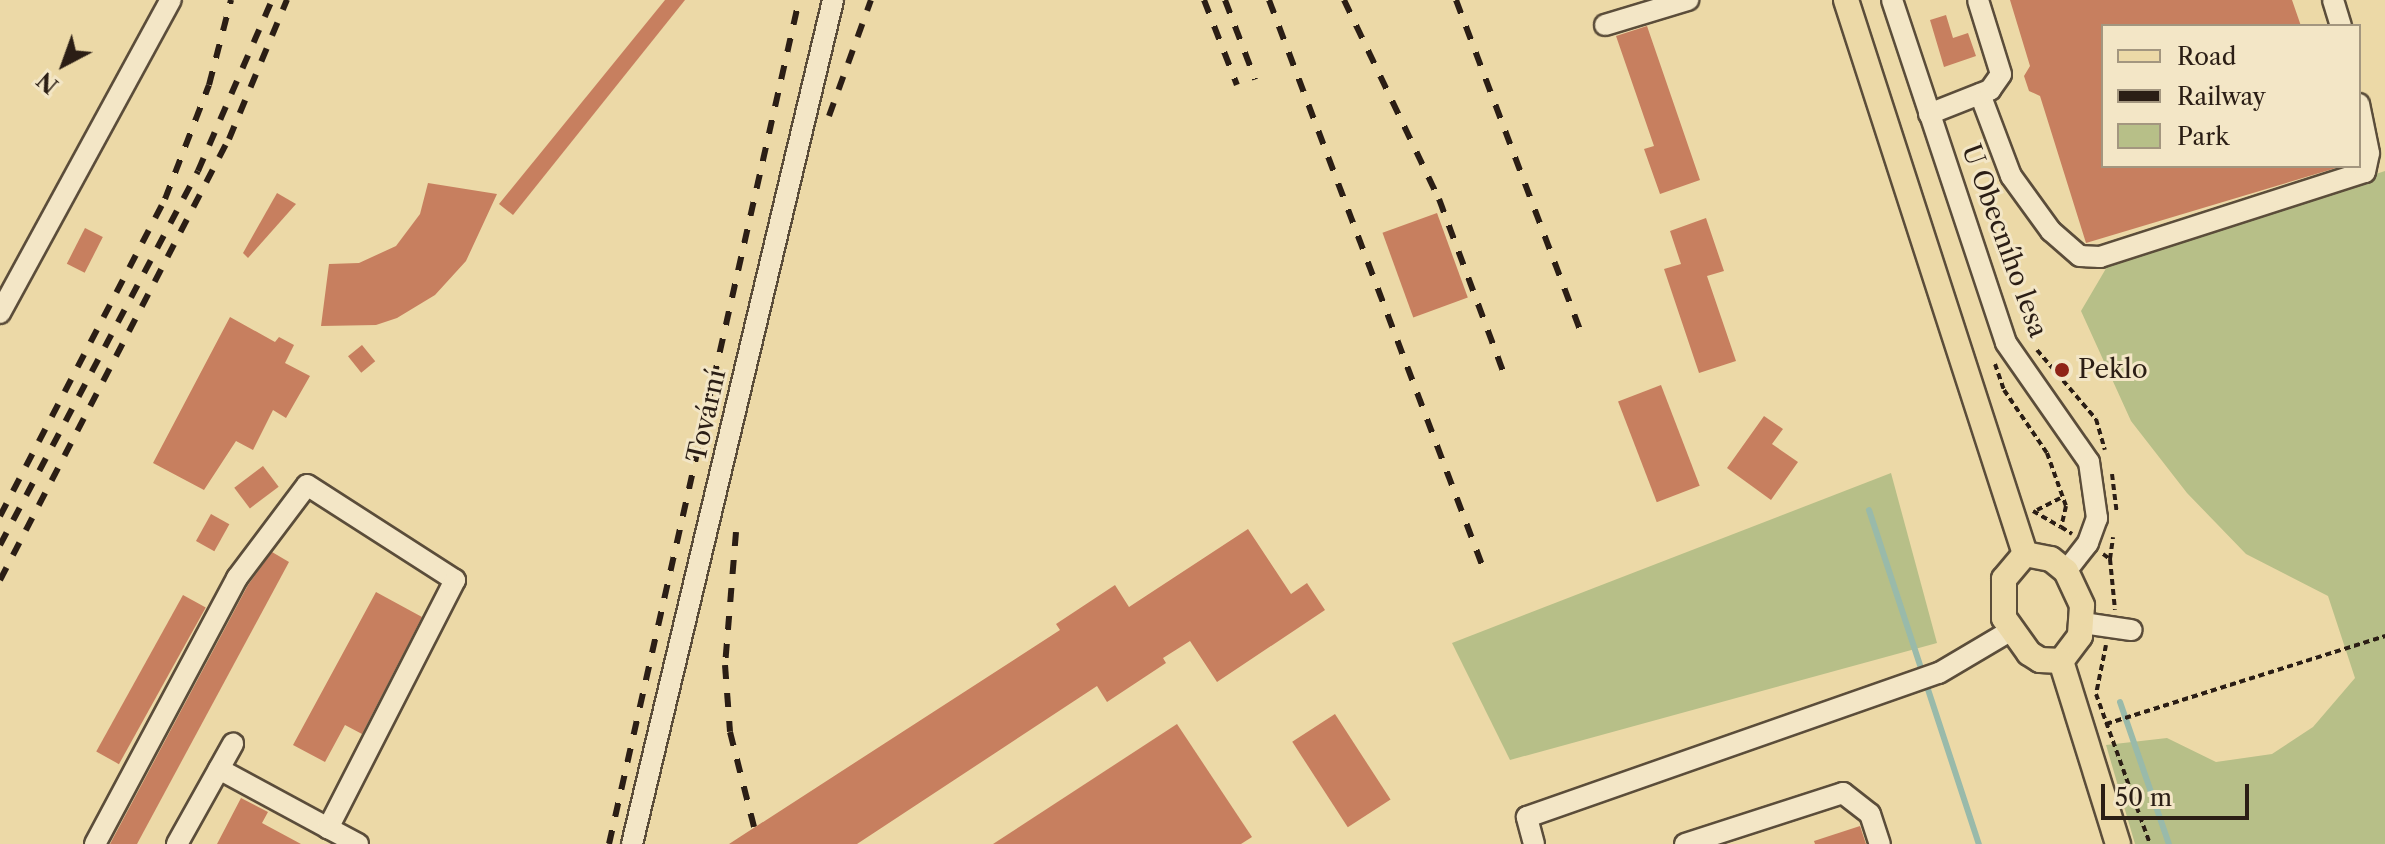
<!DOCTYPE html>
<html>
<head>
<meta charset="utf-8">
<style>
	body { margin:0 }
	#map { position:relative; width:2385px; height:844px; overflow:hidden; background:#ecd9a7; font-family:"Libre Caslon Text",serif }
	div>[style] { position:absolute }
	.green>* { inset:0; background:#b7bf88 }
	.stream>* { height:6px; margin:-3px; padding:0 3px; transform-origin:3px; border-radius:3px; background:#99baaa }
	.building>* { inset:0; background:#c77f5f; transform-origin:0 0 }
	.path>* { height:4px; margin-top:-2px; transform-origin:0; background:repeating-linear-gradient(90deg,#2b1e15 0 6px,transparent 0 10px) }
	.roads { filter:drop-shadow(2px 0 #5b4d3a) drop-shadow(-2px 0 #5b4d3a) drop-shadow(0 2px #5b4d3a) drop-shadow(0 -2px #5b4d3a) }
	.minor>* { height:20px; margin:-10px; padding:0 10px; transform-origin:10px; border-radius:10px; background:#f3e6c6 }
	.major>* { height:24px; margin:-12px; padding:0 12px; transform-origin:12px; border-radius:12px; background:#ecd9a7 }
	.rail>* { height:6px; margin-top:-3px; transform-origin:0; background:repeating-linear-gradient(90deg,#2b1e15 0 14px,transparent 0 28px) }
	.dots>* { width:22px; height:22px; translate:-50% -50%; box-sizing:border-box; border:4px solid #f3e6c6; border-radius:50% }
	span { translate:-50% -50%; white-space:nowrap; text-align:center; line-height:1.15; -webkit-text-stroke:6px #f3e6c6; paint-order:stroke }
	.street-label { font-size:26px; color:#2b1e15 }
	.poi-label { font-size:26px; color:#2b1e15 }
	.left { translate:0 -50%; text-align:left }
	.legend { position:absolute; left:2101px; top:24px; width:260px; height:144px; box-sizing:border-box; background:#f3e6c6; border:2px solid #a3967f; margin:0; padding:10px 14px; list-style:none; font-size:24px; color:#2b1e15 }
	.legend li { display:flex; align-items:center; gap:16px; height:40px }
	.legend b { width:40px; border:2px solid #a3967f }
	.north { position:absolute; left:24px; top:24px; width:80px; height:80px; -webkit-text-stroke:6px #f3e6c6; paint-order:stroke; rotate:221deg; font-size:22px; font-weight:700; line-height:32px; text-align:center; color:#2b1e15 }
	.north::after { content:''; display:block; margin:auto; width:28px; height:36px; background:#2b1e15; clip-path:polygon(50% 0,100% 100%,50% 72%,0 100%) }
	.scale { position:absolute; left:2101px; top:784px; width:148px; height:36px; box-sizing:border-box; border:4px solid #2b1e15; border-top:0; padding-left:10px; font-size:24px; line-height:28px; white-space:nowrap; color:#2b1e15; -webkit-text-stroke:6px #f3e6c6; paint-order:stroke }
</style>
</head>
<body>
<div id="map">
	<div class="green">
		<i style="clip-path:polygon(2385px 171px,2385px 844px,2135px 844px,2106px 745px,2167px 738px,2216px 762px,2272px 754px,2313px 727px,2355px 678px,2328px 596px,2246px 554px,2187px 493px,2131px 421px,2081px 311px,2111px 260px)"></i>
		<i style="clip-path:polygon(1891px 473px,1937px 643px,1510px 760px,1452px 643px)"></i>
	</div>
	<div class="stream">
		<i style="left:1869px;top:510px;width:352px;rotate:71.8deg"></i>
		<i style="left:2120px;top:702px;width:150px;rotate:71deg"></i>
	</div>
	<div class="building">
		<i style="clip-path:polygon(665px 0,685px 0,513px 215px,499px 204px)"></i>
		<i style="clip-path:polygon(2010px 0,2292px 0,2301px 26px,2103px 26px,2103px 166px,2336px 168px,2086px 243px,2040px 96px,2029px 91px,2024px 76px,2030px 66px)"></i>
		<i style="clip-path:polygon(1946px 15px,1953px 38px,1968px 33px,1976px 56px,1944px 67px,1930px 20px)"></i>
		<i style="clip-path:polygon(1647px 26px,1700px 180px,1660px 194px,1644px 149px,1654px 146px,1616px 36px)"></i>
		<i style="clip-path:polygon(428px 183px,497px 194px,466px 261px,435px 295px,397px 318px,376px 325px,321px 326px,329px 264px,359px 263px,396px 246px,420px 214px)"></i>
		<i style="clip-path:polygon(277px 193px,296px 204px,248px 258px,243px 253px)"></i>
		<i style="left:1437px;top:213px;width:90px;height:58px;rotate:70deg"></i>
		<i style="clip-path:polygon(1706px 218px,1724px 271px,1707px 276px,1736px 361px,1699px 373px,1664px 269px,1681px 264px,1670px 231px)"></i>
		<i style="left:85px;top:228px;width:20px;height:40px;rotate:27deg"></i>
		<i style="clip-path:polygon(230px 317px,275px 342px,279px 337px,294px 345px,285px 363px,310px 376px,286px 418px,273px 410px,253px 450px,236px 441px,204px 490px,153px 463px)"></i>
		<i style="left:362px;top:345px;width:21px;height:18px;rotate:51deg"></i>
		<i style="left:1661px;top:385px;width:108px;height:46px;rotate:69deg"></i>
		<i style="clip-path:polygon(1764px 416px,1783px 429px,1772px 444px,1798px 462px,1771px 500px,1727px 468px)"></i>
		<i style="left:263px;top:466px;width:26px;height:36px;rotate:53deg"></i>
		<i style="left:211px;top:514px;width:21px;height:31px;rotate:29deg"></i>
		<i style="clip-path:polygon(1248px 529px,1291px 594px,1307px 583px,1325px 610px,1217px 682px,1190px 641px,1163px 658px,1166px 663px,1107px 702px,1097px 686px,857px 844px,729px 844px,1060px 630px,1056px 624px,1115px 585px,1129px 607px)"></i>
		<i style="clip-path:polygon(272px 552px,289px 562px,137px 844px,110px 844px,248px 585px)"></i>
		<i style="clip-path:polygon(376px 592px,422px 617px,362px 734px,345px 725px,325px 762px,293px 745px)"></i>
		<i style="left:183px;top:595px;width:26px;height:179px;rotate:29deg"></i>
		<i style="left:1335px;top:714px;width:102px;height:51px;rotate:57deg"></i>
		<i style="clip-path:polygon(1177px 724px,1252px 837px,1241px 844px,993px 844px)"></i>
		<i style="clip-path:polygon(241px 798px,268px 812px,262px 823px,301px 844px,217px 844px)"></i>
		<i style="clip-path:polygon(1860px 826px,1866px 844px,1815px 844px,1814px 841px)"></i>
	</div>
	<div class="path">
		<i style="left:2037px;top:350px;width:91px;rotate:49.5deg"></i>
		<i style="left:2096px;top:419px;width:32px;rotate:74deg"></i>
		<i style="left:1995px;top:364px;width:28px;rotate:71deg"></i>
		<i style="left:2004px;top:390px;width:76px;rotate:55.7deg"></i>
		<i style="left:2047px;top:453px;width:56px;rotate:70.3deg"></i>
		<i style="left:2066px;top:506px;width:22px;rotate:103deg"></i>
		<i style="left:2061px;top:527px;width:13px;rotate:32deg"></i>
		<i style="left:2112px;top:474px;width:38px;rotate:83deg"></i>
		<i style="left:2037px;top:510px;width:28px;rotate:-27deg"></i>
		<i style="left:2033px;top:511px;width:32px;rotate:30deg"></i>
		<i style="left:2103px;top:554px;width:9px;rotate:36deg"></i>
		<i style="left:2110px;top:559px;width:51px;rotate:84.4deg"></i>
		<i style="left:2110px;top:559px;width:22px;rotate:-82deg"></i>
		<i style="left:2106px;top:645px;width:50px;rotate:101.5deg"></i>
		<i style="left:2096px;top:694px;width:159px;rotate:70.2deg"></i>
		<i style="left:2106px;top:724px;width:293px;rotate:-17.5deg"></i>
	</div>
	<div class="roads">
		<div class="minor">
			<i style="left:1892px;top:0;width:361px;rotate:71.6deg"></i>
			<i style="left:2006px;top:343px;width:145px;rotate:55.1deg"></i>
			<i style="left:2089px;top:462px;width:57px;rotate:81.9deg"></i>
			<i style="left:2097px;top:518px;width:27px;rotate:110deg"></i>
			<i style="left:2088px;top:543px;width:36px;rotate:128deg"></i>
			<i style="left:2333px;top:0;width:27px;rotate:73deg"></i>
			<i style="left:1605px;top:25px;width:87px;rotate:-16.8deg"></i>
			<i style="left:1980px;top:94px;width:88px;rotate:69.3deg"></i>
			<i style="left:2011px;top:176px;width:68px;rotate:54deg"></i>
			<i style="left:2051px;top:231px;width:38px;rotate:41deg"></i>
			<i style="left:2080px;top:256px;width:20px;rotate:3deg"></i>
			<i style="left:2100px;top:257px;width:278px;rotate:-17.8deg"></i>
			<i style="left:2365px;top:172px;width:19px;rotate:-78deg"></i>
			<i style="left:2369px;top:153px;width:50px;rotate:-101.5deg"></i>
			<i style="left:1929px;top:114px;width:66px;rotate:-21.5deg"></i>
			<i style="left:1990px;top:90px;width:19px;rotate:-55deg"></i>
			<i style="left:2001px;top:74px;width:77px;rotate:-107.3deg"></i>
			<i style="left:0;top:313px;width:357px;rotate:-61.4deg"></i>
			<i style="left:2083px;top:623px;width:49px;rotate:8.3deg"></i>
			<i style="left:219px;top:769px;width:124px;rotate:28.4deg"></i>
			<i style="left:95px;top:844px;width:302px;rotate:-61.9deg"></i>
			<i style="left:237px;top:578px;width:116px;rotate:-53deg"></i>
			<i style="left:307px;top:485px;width:176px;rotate:32.7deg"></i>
			<i style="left:455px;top:580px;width:279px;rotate:117.1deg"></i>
			<i style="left:328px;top:828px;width:34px;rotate:28deg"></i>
			<i style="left:177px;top:844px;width:115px;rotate:-60.8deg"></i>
			<i style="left:632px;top:844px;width:868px;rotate:-76.6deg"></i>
			<i style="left:1534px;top:844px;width:28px;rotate:-105deg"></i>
			<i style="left:1527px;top:817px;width:436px;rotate:-19.3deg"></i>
			<i style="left:1939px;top:673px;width:82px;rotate:-30.6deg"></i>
			<i style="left:1685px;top:844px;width:166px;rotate:-17.9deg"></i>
			<i style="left:1843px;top:793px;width:34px;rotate:38deg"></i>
			<i style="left:1870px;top:814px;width:32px;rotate:72deg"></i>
		</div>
		<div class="major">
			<i style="left:1846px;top:0;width:582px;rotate:72.09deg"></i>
			<i style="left:2025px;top:554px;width:26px;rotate:11deg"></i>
			<i style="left:2051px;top:559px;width:19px;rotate:39deg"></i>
			<i style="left:2066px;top:571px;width:38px;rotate:65deg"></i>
			<i style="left:2082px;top:606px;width:30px;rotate:94deg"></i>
			<i style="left:2080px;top:636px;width:31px;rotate:127deg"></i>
			<i style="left:2061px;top:661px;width:21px;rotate:-177deg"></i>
			<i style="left:2040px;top:660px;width:13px;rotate:-148deg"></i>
			<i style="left:2029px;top:653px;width:43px;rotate:-125.5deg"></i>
			<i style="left:2004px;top:618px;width:39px;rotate:-90deg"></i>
			<i style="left:2004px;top:579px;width:33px;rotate:-50deg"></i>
			<i style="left:2061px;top:661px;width:192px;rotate:72.7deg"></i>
		</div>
	</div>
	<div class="rail">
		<i style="left:1204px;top:0;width:91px;rotate:68.8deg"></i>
		<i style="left:1225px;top:0;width:85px;rotate:69.2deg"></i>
		<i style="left:1269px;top:0;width:604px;rotate:69.34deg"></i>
		<i style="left:1344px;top:0;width:221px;rotate:64.5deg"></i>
		<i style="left:1439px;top:199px;width:184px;rotate:69.6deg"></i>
		<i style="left:1456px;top:0;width:363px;rotate:69.4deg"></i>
		<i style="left:829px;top:116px;width:123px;rotate:-70.1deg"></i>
		<i style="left:0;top:516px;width:357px;rotate:-62.5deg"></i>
		<i style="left:165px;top:199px;width:122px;rotate:-68.9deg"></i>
		<i style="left:209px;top:85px;width:88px;rotate:-75.5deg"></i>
		<i style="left:736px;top:532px;width:133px;rotate:94.7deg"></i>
		<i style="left:725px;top:665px;width:67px;rotate:85.7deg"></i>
		<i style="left:730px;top:732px;width:98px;rotate:75.8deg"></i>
		<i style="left:0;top:545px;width:423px;rotate:-62.1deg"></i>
		<i style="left:198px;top:171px;width:186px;rotate:-66.6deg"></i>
		<i style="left:0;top:580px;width:497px;rotate:-62.6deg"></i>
		<i style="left:229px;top:139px;width:151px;rotate:-67.4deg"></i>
		<i style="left:609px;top:844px;width:865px;rotate:-77.31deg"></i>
	</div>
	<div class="dots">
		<i style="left:2062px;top:370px;background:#8f2418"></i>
	</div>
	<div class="street-label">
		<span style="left:2004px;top:241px;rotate:70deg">U Obecního lesa</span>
		<span style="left:707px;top:416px;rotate:-77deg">Tovární</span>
	</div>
	<div class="poi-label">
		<span class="left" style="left:2078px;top:370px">Peklo</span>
	</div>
	<ul class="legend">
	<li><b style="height:10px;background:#ecd9a7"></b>Road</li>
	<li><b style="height:10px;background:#2b1e15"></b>Railway</li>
	<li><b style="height:22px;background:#b7bf88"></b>Park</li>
	</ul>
	<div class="north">N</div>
	<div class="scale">50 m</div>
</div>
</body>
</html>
